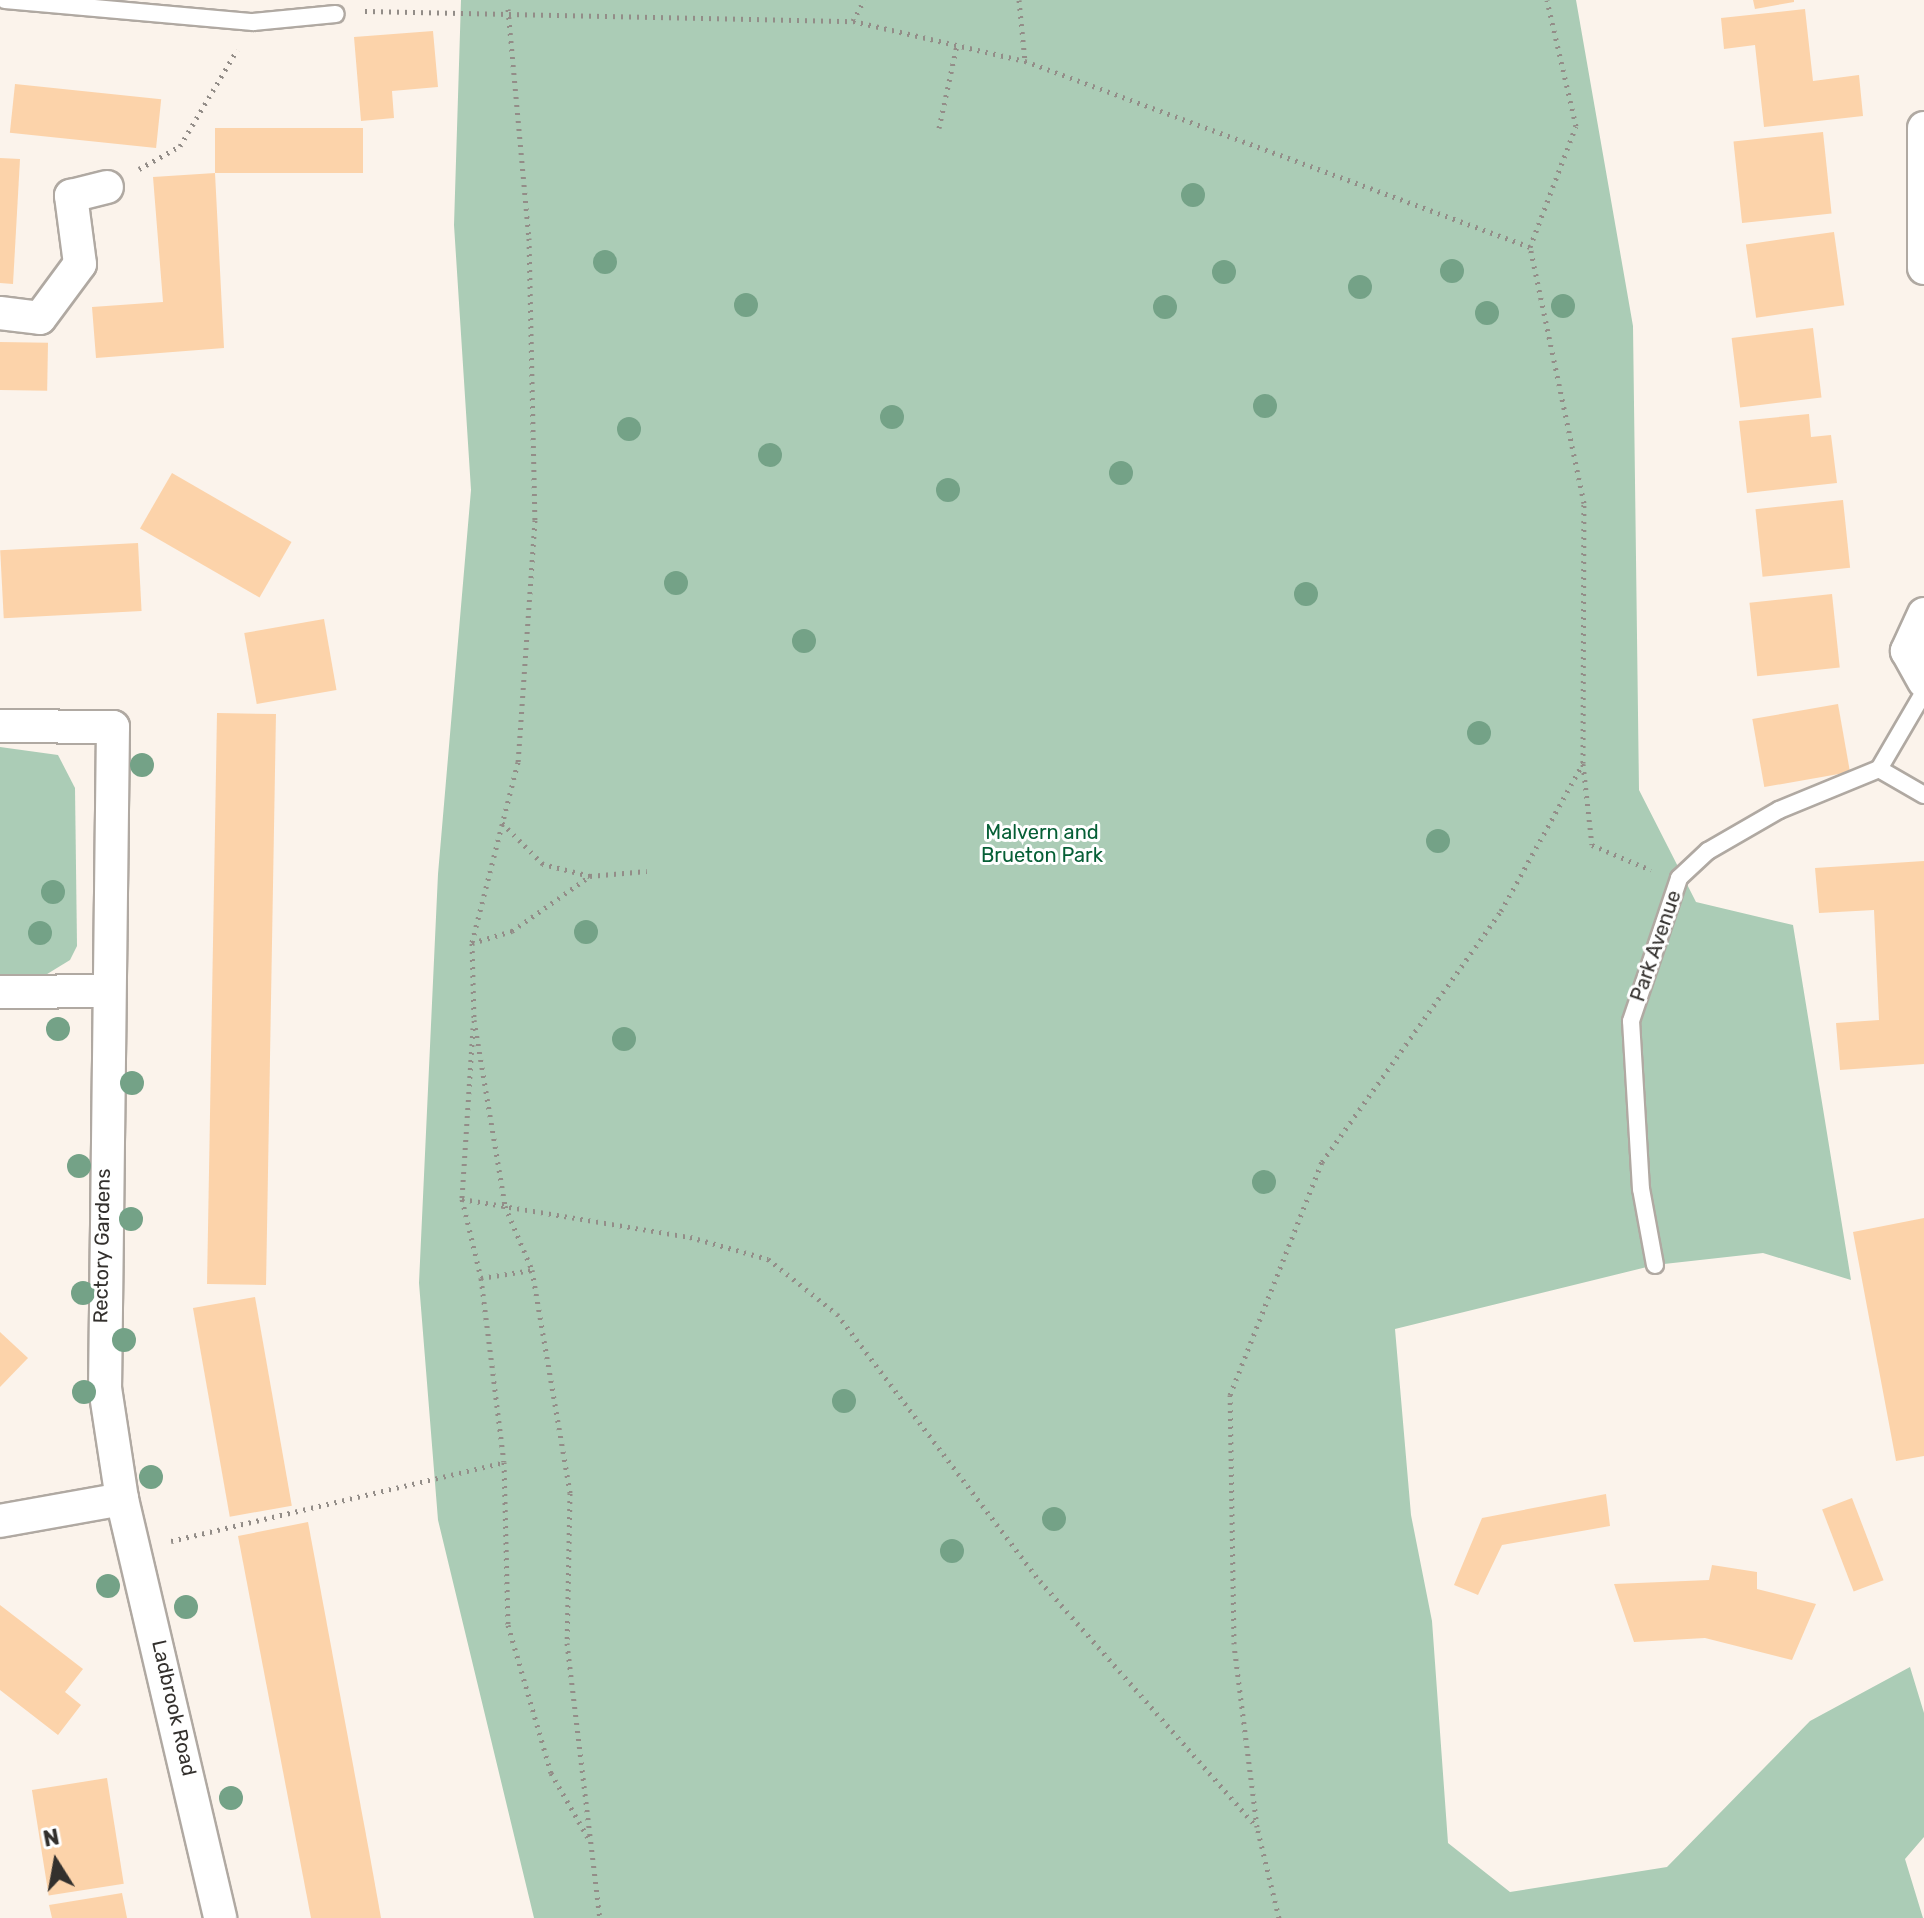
<!DOCTYPE html>
<html>
<head>
<meta charset="utf-8">
<style>
	body { margin:0 }
	#map { position:relative; width:1924px; height:1918px; overflow:hidden; background:#fbf3eb; font-family:Rubik,sans-serif }
	div>[style] { position:absolute }
	.green>* { inset:0; background:#abccb6 }
	.building>* { inset:0; background:#fcd3aa; transform-origin:0 0 }
	.path>* { height:5px; margin-top:-2.5px; transform-origin:0; background:repeating-linear-gradient(90deg,#938d88 0 2px,transparent 0 8px) }
	.roads { filter:drop-shadow(2px 0 #b0a9a2) drop-shadow(-2px 0 #b0a9a2) drop-shadow(0 2px #b0a9a2) drop-shadow(0 -2px #b0a9a2) }
	.service>* { height:16px; margin:-8px; padding:0 8px; transform-origin:8px; border-radius:8px; background:#fff }
	.minor>* { height:32px; margin:-16px; padding:0 16px; transform-origin:16px; border-radius:16px; background:#fff }
	.trees>* { width:24px; height:24px; margin:-12px; border-radius:50%; background:#74a287 }
	span { translate:-50% -50%; white-space:nowrap; text-align:center; line-height:1.15; -webkit-text-stroke:6px #fff; paint-order:stroke }
	.park-label { font-size:20px; color:#065f36 }
	.street-label { font-size:20px; color:#33302d }
	.north { position:absolute; left:16px; top:1822px; width:80px; height:80px; -webkit-text-stroke:6px #fff; paint-order:stroke; rotate:349deg; font-size:22px; font-weight:700; line-height:32px; text-align:center; color:#33302d }
	.north::after { content:''; display:block; margin:auto; width:28px; height:36px; background:#33302d; clip-path:polygon(50% 0,100% 100%,50% 72%,0 100%) }
</style>
</head>
<body>
<div id="map">
	<div class="green">
		<i style="clip-path:polygon(461px 0,1576px 0,1633px 326px,1639px 790px,1696px 902px,1793px 925px,1851px 1280px,1763px 1253px,1655px 1265px,1395px 1329px,1411px 1515px,1432px 1621px,1448px 1843px,1510px 1892px,1667px 1867px,1810px 1721px,1910px 1667px,1924px 1713px,1924px 1837px,1905px 1859px,1923px 1918px,534px 1918px,438px 1520px,419px 1283px,438px 874px,471px 490px,454px 225px)"></i>
		<i style="clip-path:polygon(0 747px,58px 755px,75px 788px,77px 946px,70px 960px,39px 979px,0 979px)"></i>
	</div>
	<div class="building">
		<i style="clip-path:polygon(1753px 0,1794px 0,1794px 2px,1755px 9px)"></i>
		<i style="clip-path:polygon(1805px 9px,1813px 81px,1859px 75px,1863px 116px,1764px 127px,1755px 45px,1724px 49px,1721px 18px)"></i>
		<i style="clip-path:polygon(433px 31px,438px 87px,392px 91px,394px 118px,361px 121px,354px 37px)"></i>
		<i style="left:15px;top:84px;width:147px;height:49px;rotate:6deg"></i>
		<i style="left:215px;top:128px;width:148px;height:45px"></i>
		<i style="left:1823px;top:132px;width:82px;height:90px;rotate:84deg"></i>
		<i style="clip-path:polygon(0 158px,20px 159px,13px 284px,0 283px)"></i>
		<i style="clip-path:polygon(215px 173px,224px 348px,96px 358px,92px 307px,163px 302px,153px 177px)"></i>
		<i style="left:1834px;top:232px;width:74px;height:89px;rotate:82deg"></i>
		<i style="left:1813px;top:328px;width:70px;height:82px;rotate:83deg"></i>
		<i style="left:0;top:342px;width:48px;height:48px;rotate:1deg"></i>
		<i style="clip-path:polygon(1809px 414px,1811px 437px,1831px 435px,1837px 483px,1747px 493px,1739px 421px)"></i>
		<i style="left:172px;top:473px;width:138px;height:64px;rotate:30deg"></i>
		<i style="left:1843px;top:500px;width:68px;height:88px;rotate:84deg"></i>
		<i style="left:138px;top:543px;width:68px;height:138px;rotate:87deg"></i>
		<i style="left:1832px;top:594px;width:74px;height:83px;rotate:84deg"></i>
		<i style="left:324px;top:619px;width:72px;height:81px;rotate:80deg"></i>
		<i style="left:1838px;top:704px;width:69px;height:87px;rotate:80deg"></i>
		<i style="left:217px;top:713px;width:59px;height:571px;rotate:1deg"></i>
		<i style="clip-path:polygon(1924px 861px,1924px 1064px,1840px 1070px,1836px 1023px,1879px 1020px,1874px 910px,1819px 913px,1815px 868px)"></i>
		<i style="clip-path:polygon(1924px 1218px,1924px 1456px,1896px 1461px,1853px 1232px)"></i>
		<i style="left:255px;top:1297px;width:212px;height:63px;rotate:80deg"></i>
		<i style="clip-path:polygon(0 1332px,28px 1358px,0 1387px)"></i>
		<i style="clip-path:polygon(1606px 1494px,1610px 1526px,1502px 1545px,1478px 1595px,1454px 1585px,1482px 1518px)"></i>
		<i style="left:1852px;top:1498px;width:88px;height:32px;rotate:69deg"></i>
		<i style="clip-path:polygon(308px 1522px,369px 1851px,381px 1918px,311px 1918px,238px 1536px)"></i>
		<i style="clip-path:polygon(1712px 1565px,1757px 1572px,1757px 1589px,1816px 1604px,1792px 1660px,1705px 1638px,1634px 1642px,1614px 1584px,1709px 1580px)"></i>
		<i style="clip-path:polygon(0 1605px,83px 1669px,65px 1692px,81px 1705px,58px 1735px,0 1690px)"></i>
		<i style="left:107px;top:1778px;width:107px;height:76px;rotate:81deg"></i>
		<i style="clip-path:polygon(122px 1893px,127px 1918px,52px 1918px,49px 1905px)"></i>
	</div>
	<div class="path">
		<i style="left:1019px;top:0;width:61px;rotate:84.4deg"></i>
		<i style="left:508px;top:9px;width:230px;rotate:84.8deg"></i>
		<i style="left:529px;top:238px;width:282px;rotate:88.8deg"></i>
		<i style="left:535px;top:520px;width:243px;rotate:94deg"></i>
		<i style="left:518px;top:762px;width:187px;rotate:104.3deg"></i>
		<i style="left:472px;top:943px;width:77px;rotate:88.5deg"></i>
		<i style="left:474px;top:1020px;width:189px;rotate:80.5deg"></i>
		<i style="left:505px;top:1206px;width:69px;rotate:67.1deg"></i>
		<i style="left:532px;top:1270px;width:226px;rotate:80.3deg"></i>
		<i style="left:570px;top:1493px;width:150px;rotate:91.1deg"></i>
		<i style="left:567px;top:1643px;width:277px;rotate:83.2deg"></i>
		<i style="left:365px;top:11px;width:488px;rotate:1.2deg"></i>
		<i style="left:853px;top:21px;width:177px;rotate:13.1deg"></i>
		<i style="left:1025px;top:61px;width:538px;rotate:20.22deg"></i>
		<i style="left:853px;top:21px;width:24px;rotate:-62deg"></i>
		<i style="left:939px;top:128px;width:85px;rotate:-77.8deg"></i>
		<i style="left:139px;top:169px;width:47px;rotate:-29.3deg"></i>
		<i style="left:180px;top:146px;width:112px;rotate:-59.3deg"></i>
		<i style="left:1583px;top:764px;width:81px;rotate:83.7deg"></i>
		<i style="left:1592px;top:845px;width:64px;rotate:23deg"></i>
		<i style="left:590px;top:876px;width:57px;rotate:-5deg"></i>
		<i style="left:472px;top:943px;width:42px;rotate:-16.7deg"></i>
		<i style="left:512px;top:931px;width:95px;rotate:-35.2deg"></i>
		<i style="left:590px;top:876px;width:49px;rotate:-165.7deg"></i>
		<i style="left:543px;top:864px;width:59px;rotate:-135deg"></i>
		<i style="left:473px;top:1028px;width:171px;rotate:93.7deg"></i>
		<i style="left:462px;top:1199px;width:81px;rotate:76.5deg"></i>
		<i style="left:481px;top:1278px;width:185px;rotate:82.9deg"></i>
		<i style="left:504px;top:1462px;width:163px;rotate:88.6deg"></i>
		<i style="left:508px;top:1625px;width:154px;rotate:73.8deg"></i>
		<i style="left:551px;top:1773px;width:78px;rotate:60.2deg"></i>
		<i style="left:462px;top:1199px;width:231px;rotate:9.5deg"></i>
		<i style="left:690px;top:1237px;width:81px;rotate:15.8deg"></i>
		<i style="left:768px;top:1259px;width:88px;rotate:38.6deg"></i>
		<i style="left:837px;top:1314px;width:335px;rotate:52.8deg"></i>
		<i style="left:1040px;top:1581px;width:327px;rotate:48.6deg"></i>
		<i style="left:481px;top:1278px;width:52px;rotate:-8.9deg"></i>
		<i style="left:171px;top:1541px;width:342px;rotate:-13.3deg"></i>
		<i style="left:1279px;top:1918px;width:94px;rotate:-103.6deg"></i>
		<i style="left:1257px;top:1827px;width:184px;rotate:-97.2deg"></i>
		<i style="left:1234px;top:1644px;width:249px;rotate:-90.9deg"></i>
		<i style="left:1230px;top:1395px;width:251px;rotate:-68.5deg"></i>
		<i style="left:1322px;top:1162px;width:308px;rotate:-54.5deg"></i>
		<i style="left:1501px;top:911px;width:169px;rotate:-61deg"></i>
		<i style="left:1583px;top:763px;width:260px;rotate:-89.8deg"></i>
		<i style="left:1584px;top:503px;width:262px;rotate:-101.9deg"></i>
		<i style="left:1530px;top:247px;width:129px;rotate:-69.2deg"></i>
		<i style="left:1576px;top:126px;width:129px;rotate:-103deg"></i>
	</div>
	<div class="roads">
		<div class="service">
			<i style="left:5px;top:0;width:249px;rotate:5.1deg"></i>
			<i style="left:253px;top:22px;width:83px;rotate:-5.5deg"></i>
			<i style="left:1879px;top:769px;width:52px;rotate:30deg"></i>
			<i style="left:1655px;top:1265px;width:77px;rotate:-100.4deg"></i>
			<i style="left:1641px;top:1189px;width:168px;rotate:-93.4deg"></i>
			<i style="left:1631px;top:1021px;width:151px;rotate:-71.4deg"></i>
			<i style="left:1679px;top:878px;width:40px;rotate:-43deg"></i>
			<i style="left:1708px;top:851px;width:82px;rotate:-30deg"></i>
			<i style="left:1779px;top:810px;width:108px;rotate:-22.3deg"></i>
			<i style="left:1879px;top:769px;width:89px;rotate:-59.7deg"></i>
		</div>
		<div class="minor">
			<i style="left:1924px;top:128px;width:140px;rotate:90deg"></i>
			<i style="left:0;top:313px;width:40px;rotate:7.1deg"></i>
			<i style="left:40px;top:318px;width:67px;rotate:-53.5deg"></i>
			<i style="left:80px;top:264px;width:69px;rotate:-97.5deg"></i>
			<i style="left:71px;top:196px;width:37px;rotate:-14deg"></i>
			<i style="left:1924px;top:614px;width:41px;rotate:114.7deg"></i>
			<i style="left:1907px;top:651px;width:35px;rotate:61deg"></i>
			<i style="left:0;top:726px;width:113px;rotate:0.5deg"></i>
			<i style="left:113px;top:727px;width:661px;rotate:90.69deg"></i>
			<i style="left:105px;top:1388px;width:112px;rotate:81.3deg"></i>
			<i style="left:122px;top:1499px;width:430px;rotate:76.8deg"></i>
			<i style="left:0;top:992px;width:105px;rotate:-0.5deg"></i>
			<i style="left:0;top:1521px;width:124px;rotate:-10.2deg"></i>
		</div>
	</div>
	<div class="trees">
		<i style="left:1193px;top:195px"></i>
		<i style="left:605px;top:262px"></i>
		<i style="left:1452px;top:271px"></i>
		<i style="left:1224px;top:272px"></i>
		<i style="left:1360px;top:287px"></i>
		<i style="left:746px;top:305px"></i>
		<i style="left:1563px;top:306px"></i>
		<i style="left:1165px;top:307px"></i>
		<i style="left:1487px;top:313px"></i>
		<i style="left:1265px;top:406px"></i>
		<i style="left:892px;top:417px"></i>
		<i style="left:629px;top:429px"></i>
		<i style="left:770px;top:455px"></i>
		<i style="left:1121px;top:473px"></i>
		<i style="left:948px;top:490px"></i>
		<i style="left:676px;top:583px"></i>
		<i style="left:1306px;top:594px"></i>
		<i style="left:804px;top:641px"></i>
		<i style="left:1479px;top:733px"></i>
		<i style="left:142px;top:765px"></i>
		<i style="left:1438px;top:841px"></i>
		<i style="left:53px;top:892px"></i>
		<i style="left:586px;top:932px"></i>
		<i style="left:40px;top:933px"></i>
		<i style="left:58px;top:1029px"></i>
		<i style="left:624px;top:1039px"></i>
		<i style="left:132px;top:1083px"></i>
		<i style="left:79px;top:1166px"></i>
		<i style="left:1264px;top:1182px"></i>
		<i style="left:131px;top:1219px"></i>
		<i style="left:83px;top:1293px"></i>
		<i style="left:124px;top:1340px"></i>
		<i style="left:84px;top:1392px"></i>
		<i style="left:844px;top:1401px"></i>
		<i style="left:151px;top:1477px"></i>
		<i style="left:1054px;top:1519px"></i>
		<i style="left:952px;top:1551px"></i>
		<i style="left:108px;top:1586px"></i>
		<i style="left:186px;top:1607px"></i>
		<i style="left:231px;top:1798px"></i>
	</div>
	<div class="park-label">
		<span style="left:1042px;top:844px">Malvern and<br>Brueton Park</span>
	</div>
	<div class="street-label">
		<span style="left:1656px;top:946px;rotate:-71deg">Park Avenue</span>
		<span style="left:102px;top:1246px;rotate:-89deg">Rectory Gardens</span>
		<span style="left:174px;top:1708px;rotate:77deg">Ladbrook Road</span>
	</div>
	<div class="north">N</div>
</div>
</body>
</html>
